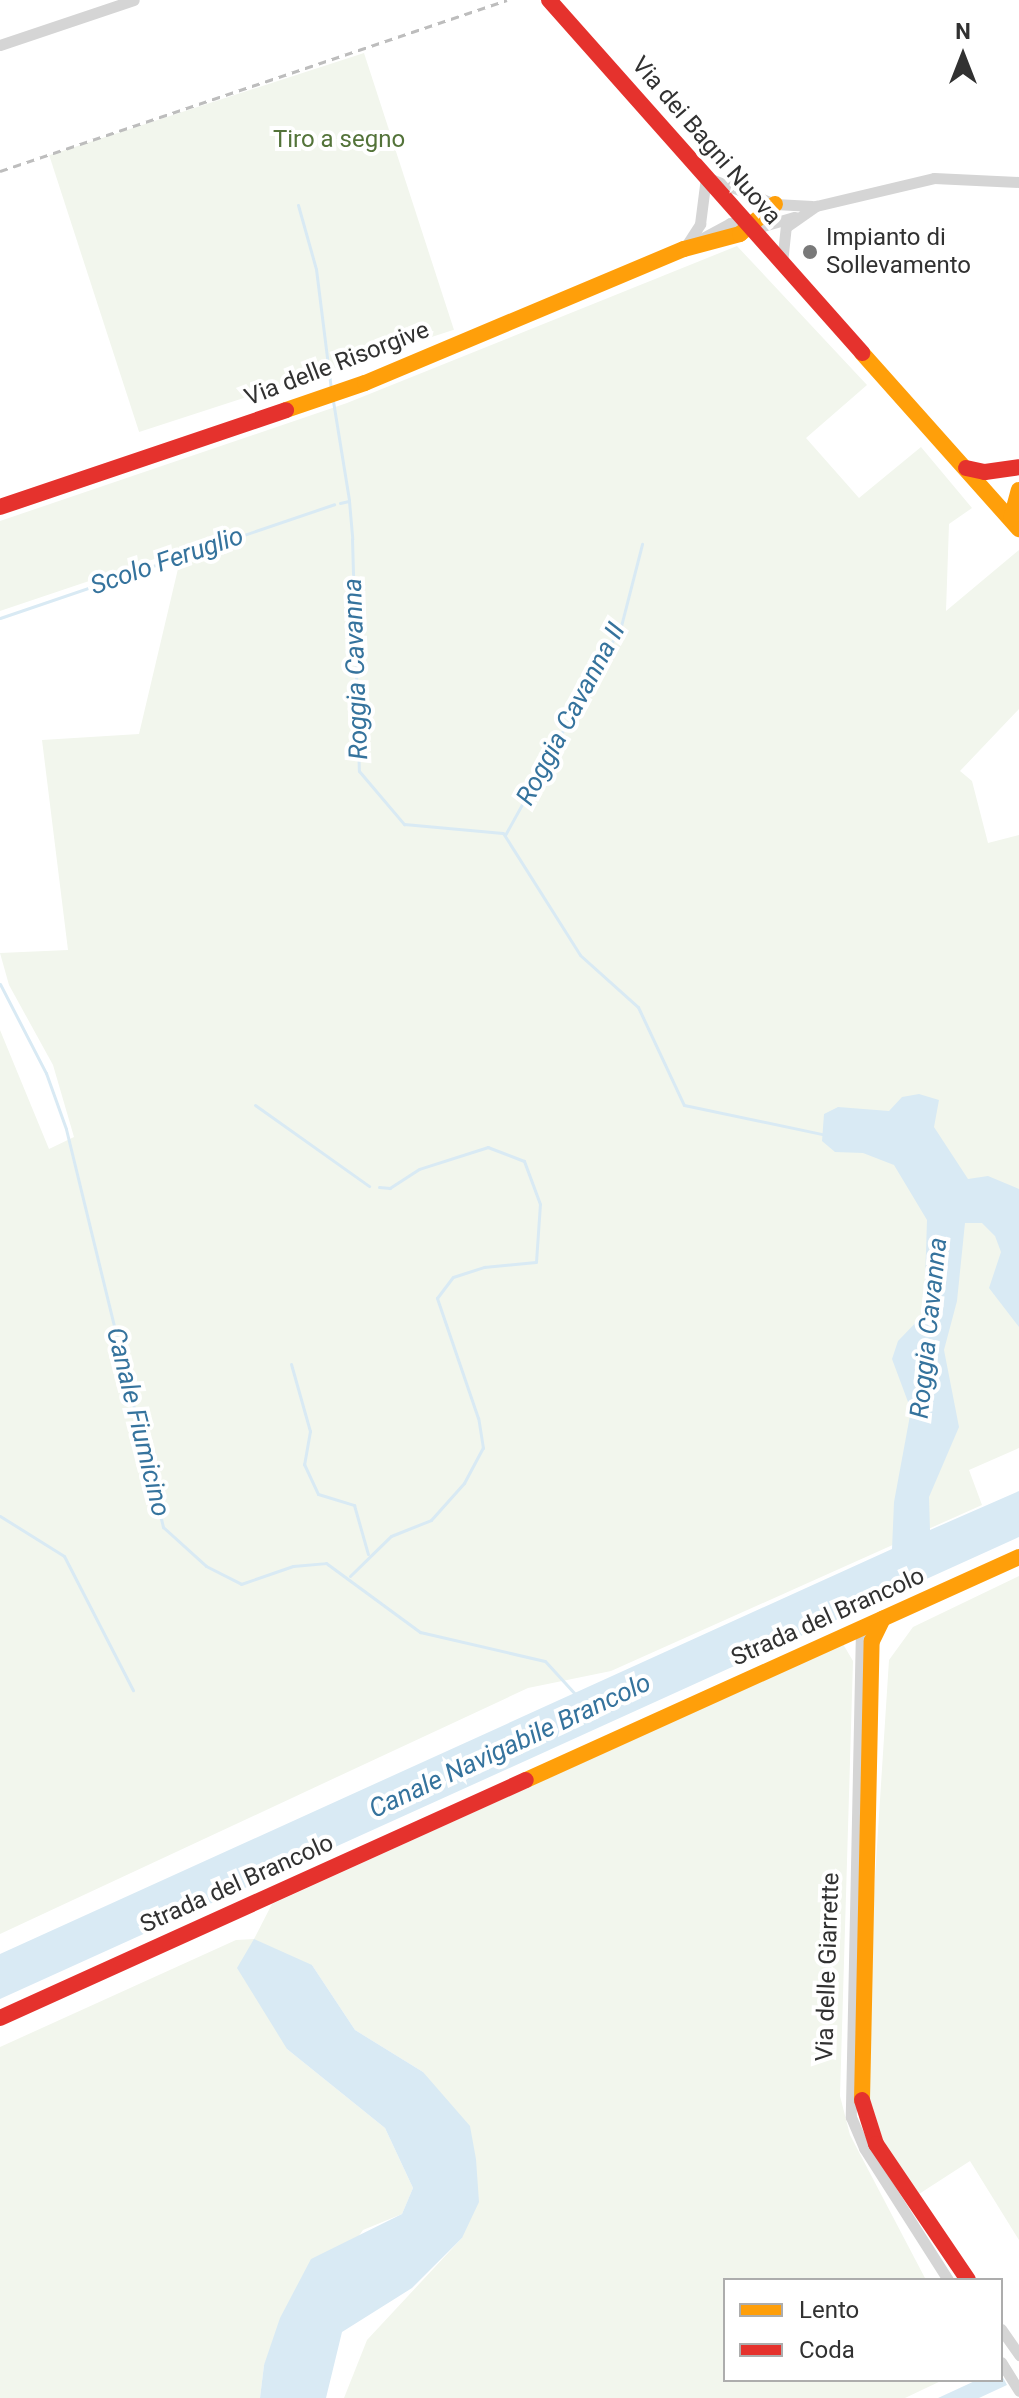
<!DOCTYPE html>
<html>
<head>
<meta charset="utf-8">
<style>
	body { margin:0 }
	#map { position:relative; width:1019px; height:2398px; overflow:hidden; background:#fff; font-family:Roboto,sans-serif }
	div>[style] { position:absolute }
	.green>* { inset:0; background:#f2f6ed; transform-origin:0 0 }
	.water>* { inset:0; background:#d9eaf4 }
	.stream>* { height:3px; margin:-1.5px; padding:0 1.5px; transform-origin:1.5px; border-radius:1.5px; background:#d9eaf4 }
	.street>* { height:11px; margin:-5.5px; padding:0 5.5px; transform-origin:5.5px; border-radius:5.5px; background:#d5d5d5 }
	.slow>* { height:16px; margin:-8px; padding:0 8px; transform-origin:8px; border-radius:8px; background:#ff9f0a }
	.jam>* { height:16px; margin:-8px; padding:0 8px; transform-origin:8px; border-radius:8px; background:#e5322d }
	.rail>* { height:3px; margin-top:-1.5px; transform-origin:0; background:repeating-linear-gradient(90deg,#bdbdbd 0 8px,transparent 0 14px) }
	.dots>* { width:22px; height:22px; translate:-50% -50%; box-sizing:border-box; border:4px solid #fff; border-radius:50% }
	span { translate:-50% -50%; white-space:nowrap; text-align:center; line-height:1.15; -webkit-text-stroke:8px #fff; paint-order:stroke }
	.park-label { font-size:24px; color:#537339 }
	.street-label { font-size:24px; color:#313131 }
	.poi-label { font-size:24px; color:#313131 }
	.left { translate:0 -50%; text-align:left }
	.water-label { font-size:26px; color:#35739d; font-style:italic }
	.legend { position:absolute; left:723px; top:2278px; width:280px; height:104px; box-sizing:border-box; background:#fff; border:2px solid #adadad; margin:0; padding:10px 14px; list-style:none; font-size:24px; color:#313131 }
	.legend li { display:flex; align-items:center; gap:16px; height:40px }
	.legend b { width:40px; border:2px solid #adadad }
	.north { position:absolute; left:923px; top:16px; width:80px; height:80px; -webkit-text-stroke:6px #fff; paint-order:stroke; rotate:0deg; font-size:22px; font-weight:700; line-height:32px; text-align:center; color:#313131 }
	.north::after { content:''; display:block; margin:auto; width:28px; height:36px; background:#313131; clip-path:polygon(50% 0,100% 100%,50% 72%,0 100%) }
</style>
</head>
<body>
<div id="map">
	<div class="green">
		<i style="left:364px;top:53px;width:291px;height:331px;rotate:72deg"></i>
		<i style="clip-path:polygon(737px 246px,867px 385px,806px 438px,859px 498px,921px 447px,972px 508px,949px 524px,946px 611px,1019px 550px,1019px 709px,960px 771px,972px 781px,988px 843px,1019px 835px,1019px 1448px,969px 1470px,982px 1505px,611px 1671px,528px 1688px,0 1934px,0 1030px,49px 1149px,74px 1137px,53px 1065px,9px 985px,0 953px,68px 950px,42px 740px,139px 734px,181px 556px,201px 549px,199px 544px,0 611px,0 521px,347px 403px)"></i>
		<i style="clip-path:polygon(1019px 1576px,1019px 2240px,970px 2161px,919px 2194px,883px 2141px,867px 2090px,868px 1986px,889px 1660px,913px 1627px)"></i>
		<i style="clip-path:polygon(843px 1644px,853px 1661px,840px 2096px,850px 2135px,926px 2280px,725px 2280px,725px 2380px,943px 2380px,905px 2398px,344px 2398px,367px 2340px,462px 2238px,423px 2072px,355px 2030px,312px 1965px,287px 2049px,385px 2128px,413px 2188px,402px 2214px,363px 2230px,264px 2365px,260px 2398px,0 2398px,0 2047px,236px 1940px,254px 1939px,272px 1904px)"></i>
	</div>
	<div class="water">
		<i style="clip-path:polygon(919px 1094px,939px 1100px,934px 1127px,968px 1179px,988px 1176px,1019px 1189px,1019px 1327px,989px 1288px,1001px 1252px,995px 1236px,982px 1223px,965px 1223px,957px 1301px,944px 1350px,959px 1427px,929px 1497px,930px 1530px,1019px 1491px,1019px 1537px,0 1999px,0 1954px,892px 1549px,894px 1502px,911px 1410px,892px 1359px,898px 1341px,924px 1314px,927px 1220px,894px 1165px,863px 1153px,835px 1152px,822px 1141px,824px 1114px,838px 1107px,889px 1111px,902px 1097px)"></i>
		<i style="clip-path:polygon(254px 1939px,312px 1965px,355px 2030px,423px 2072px,470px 2126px,476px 2159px,479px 2202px,462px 2238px,412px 2288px,342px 2332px,326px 2398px,260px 2398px,264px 2365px,280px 2318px,311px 2259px,402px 2214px,413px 2188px,385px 2128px,287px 2049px,237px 1968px)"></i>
		<i style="clip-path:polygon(1001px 2374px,1007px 2385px,979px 2398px,938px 2398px,977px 2380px,1001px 2380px)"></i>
	</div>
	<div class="stream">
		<i style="left:298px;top:205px;width:66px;rotate:74.3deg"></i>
		<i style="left:316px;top:269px;width:122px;rotate:82.9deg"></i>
		<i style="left:333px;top:401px;width:100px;rotate:80.8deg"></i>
		<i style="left:340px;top:503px;width:9px;rotate:-13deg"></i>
		<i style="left:349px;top:501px;width:38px;rotate:85deg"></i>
		<i style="left:352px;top:539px;width:232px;rotate:88.3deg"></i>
		<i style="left:359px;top:771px;width:70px;rotate:49.7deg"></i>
		<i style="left:404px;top:824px;width:99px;rotate:5.2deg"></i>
		<i style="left:503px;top:833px;width:144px;rotate:57.7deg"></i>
		<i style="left:580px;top:955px;width:78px;rotate:41.9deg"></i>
		<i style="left:638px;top:1007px;width:108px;rotate:64.9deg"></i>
		<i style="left:684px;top:1105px;width:145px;rotate:11.9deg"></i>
		<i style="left:0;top:618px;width:353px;rotate:-18.8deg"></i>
		<i style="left:505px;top:835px;width:239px;rotate:-61deg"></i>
		<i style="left:621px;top:626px;width:85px;rotate:-75.6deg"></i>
		<i style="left:0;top:984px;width:100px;rotate:62.7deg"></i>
		<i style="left:46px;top:1073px;width:59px;rotate:70.3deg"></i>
		<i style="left:66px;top:1129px;width:410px;rotate:76.3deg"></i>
		<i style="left:163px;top:1527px;width:58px;rotate:42.2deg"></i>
		<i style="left:206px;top:1566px;width:39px;rotate:27deg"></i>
		<i style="left:241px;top:1584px;width:55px;rotate:-19.1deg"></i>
		<i style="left:293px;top:1566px;width:33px;rotate:-5deg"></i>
		<i style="left:326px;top:1563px;width:117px;rotate:36.3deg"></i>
		<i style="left:420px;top:1632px;width:128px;rotate:13.1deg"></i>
		<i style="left:545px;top:1661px;width:46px;rotate:47.6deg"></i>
		<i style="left:255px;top:1105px;width:140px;rotate:35.4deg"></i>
		<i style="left:291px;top:1364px;width:70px;rotate:74.2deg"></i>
		<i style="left:310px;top:1431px;width:34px;rotate:100deg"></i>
		<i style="left:304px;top:1464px;width:33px;rotate:65deg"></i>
		<i style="left:318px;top:1494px;width:38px;rotate:17deg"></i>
		<i style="left:354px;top:1505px;width:51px;rotate:74.1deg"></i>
		<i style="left:0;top:1516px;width:75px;rotate:32deg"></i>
		<i style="left:64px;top:1556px;width:151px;rotate:62.8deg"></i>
		<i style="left:350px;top:1576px;width:57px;rotate:-44.3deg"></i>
		<i style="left:391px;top:1536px;width:43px;rotate:-21.8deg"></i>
		<i style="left:431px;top:1520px;width:50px;rotate:-48.3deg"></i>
		<i style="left:464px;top:1483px;width:40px;rotate:-62deg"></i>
		<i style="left:483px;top:1448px;width:30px;rotate:-99deg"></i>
		<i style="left:478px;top:1418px;width:127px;rotate:-108.9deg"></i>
		<i style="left:437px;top:1298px;width:26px;rotate:-53deg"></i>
		<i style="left:453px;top:1277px;width:33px;rotate:-18deg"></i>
		<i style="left:484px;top:1267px;width:52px;rotate:-5.5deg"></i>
		<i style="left:536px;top:1262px;width:58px;rotate:-86.1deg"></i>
		<i style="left:540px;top:1204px;width:46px;rotate:-110.4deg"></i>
		<i style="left:524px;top:1161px;width:39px;rotate:-159deg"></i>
		<i style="left:488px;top:1147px;width:72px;rotate:162.3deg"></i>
		<i style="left:419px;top:1169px;width:35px;rotate:147deg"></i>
		<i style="left:390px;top:1188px;width:11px;rotate:-175deg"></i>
	</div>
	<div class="street">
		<i style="left:0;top:45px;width:141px;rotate:-18.6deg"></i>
		<i style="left:695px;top:242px;width:40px;rotate:-28deg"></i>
		<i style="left:730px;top:223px;width:33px;rotate:5deg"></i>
		<i style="left:763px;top:226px;width:33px;rotate:-16deg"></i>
		<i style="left:684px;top:249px;width:30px;rotate:-57deg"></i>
		<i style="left:700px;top:224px;width:47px;rotate:-82.7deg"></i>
		<i style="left:706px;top:177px;width:74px;rotate:21.4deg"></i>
		<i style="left:775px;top:204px;width:37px;rotate:3deg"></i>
		<i style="left:782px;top:263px;width:36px;rotate:-84deg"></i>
		<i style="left:786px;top:227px;width:37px;rotate:-35deg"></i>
		<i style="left:816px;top:206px;width:121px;rotate:-13.3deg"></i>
		<i style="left:934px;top:178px;width:85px;rotate:2.7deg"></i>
		<i style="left:861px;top:1628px;width:489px;rotate:91.2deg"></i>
		<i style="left:851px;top:2117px;width:34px;rotate:67deg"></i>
		<i style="left:864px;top:2148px;width:156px;rotate:57.5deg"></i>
		<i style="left:1001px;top:2329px;width:32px;rotate:55deg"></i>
		<i style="left:1001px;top:2362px;width:34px;rotate:58deg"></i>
	</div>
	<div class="slow">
		<i style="left:862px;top:353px;width:236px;rotate:48.3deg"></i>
		<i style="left:286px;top:410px;width:83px;rotate:-18.9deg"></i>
		<i style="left:365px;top:383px;width:346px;rotate:-22.8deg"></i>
		<i style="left:684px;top:249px;width:58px;rotate:-15deg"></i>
		<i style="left:740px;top:234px;width:46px;rotate:-40.6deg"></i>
		<i style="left:1011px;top:519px;width:30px;rotate:-75deg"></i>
		<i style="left:526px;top:1780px;width:541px;rotate:-24.34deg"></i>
		<i style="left:862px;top:2100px;width:459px;rotate:-88.8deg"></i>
		<i style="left:872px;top:1641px;width:25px;rotate:-64deg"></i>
	</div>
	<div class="jam">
		<i style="left:549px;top:0;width:472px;rotate:48.4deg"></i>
		<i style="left:966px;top:468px;width:19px;rotate:12deg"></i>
		<i style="left:985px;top:472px;width:34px;rotate:-8deg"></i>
		<i style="left:0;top:507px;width:302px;rotate:-18.7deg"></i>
		<i style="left:0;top:2018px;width:577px;rotate:-24.35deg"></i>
		<i style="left:862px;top:2100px;width:46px;rotate:72.3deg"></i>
		<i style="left:876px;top:2144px;width:164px;rotate:55.9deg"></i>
	</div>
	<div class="rail">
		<i style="left:0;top:171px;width:535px;rotate:-18.64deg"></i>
	</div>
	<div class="dots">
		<i style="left:810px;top:252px;background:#797979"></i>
	</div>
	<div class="park-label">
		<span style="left:339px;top:140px">Tiro a segno</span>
	</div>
	<div class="street-label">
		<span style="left:706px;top:141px;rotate:49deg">Via dei Bagni Nuova</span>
		<span style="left:337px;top:364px;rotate:-21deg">Via delle Risorgive</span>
		<span style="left:828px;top:1617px;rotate:-24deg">Strada del Brancolo</span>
		<span style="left:237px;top:1884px;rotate:-24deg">Strada del Brancolo</span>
		<span style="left:828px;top:1967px;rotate:-88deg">Via delle Giarrette</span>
	</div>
	<div class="poi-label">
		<span class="left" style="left:826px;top:252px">Impianto di<br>Sollevamento</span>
	</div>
	<div class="water-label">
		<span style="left:167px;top:561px;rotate:-19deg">Scolo Feruglio</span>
		<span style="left:356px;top:669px;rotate:-92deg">Roggia Cavanna</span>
		<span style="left:571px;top:714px;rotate:-62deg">Roggia Cavanna II</span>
		<span style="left:929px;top:1328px;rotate:-84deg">Roggia Cavanna</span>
		<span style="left:138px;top:1422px;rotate:76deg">Canale Fiumicino</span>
		<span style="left:510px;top:1746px;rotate:-25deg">Canale Navigabile Brancolo</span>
	</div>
	<ul class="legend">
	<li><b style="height:10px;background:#ff9f0a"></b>Lento</li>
	<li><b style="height:10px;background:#e5322d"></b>Coda</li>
	</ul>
	<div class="north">N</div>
</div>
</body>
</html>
